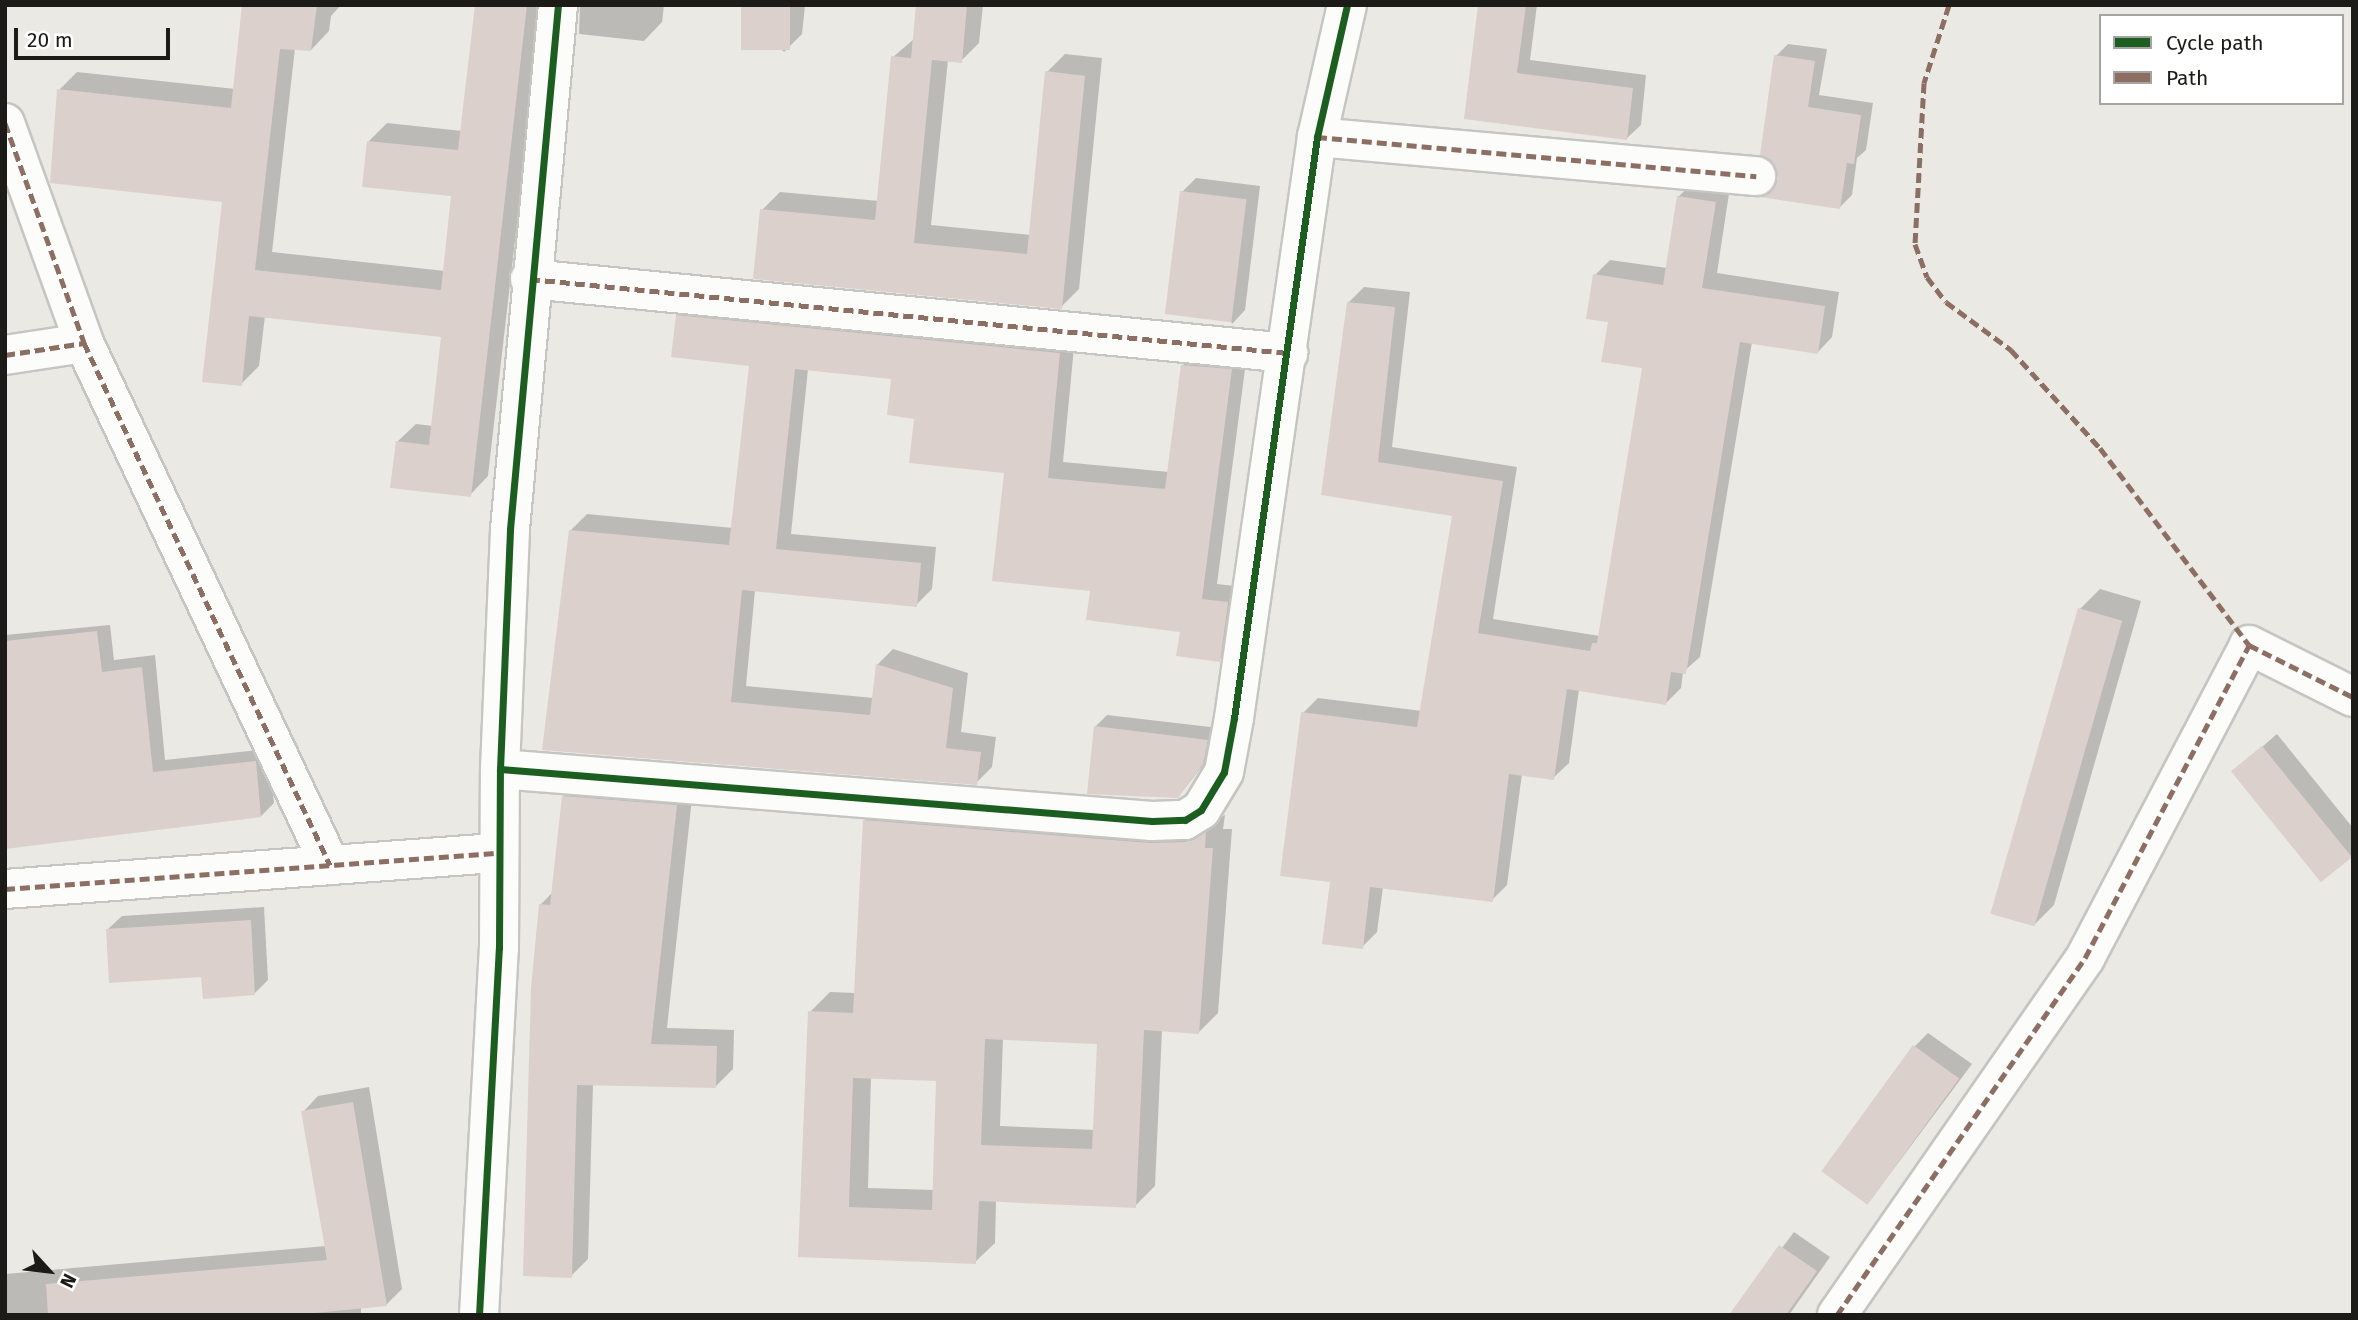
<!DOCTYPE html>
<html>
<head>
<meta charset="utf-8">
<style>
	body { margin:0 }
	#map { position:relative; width:2358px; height:1320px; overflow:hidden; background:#eae9e4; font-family:"Fira Sans",sans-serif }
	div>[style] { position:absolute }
	.shadow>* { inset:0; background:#0003 }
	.building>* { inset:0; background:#dbd0cc; transform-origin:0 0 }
	.roads { filter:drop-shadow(2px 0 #c5c5c1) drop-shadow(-2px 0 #c5c5c1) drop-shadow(0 2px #c5c5c1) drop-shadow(0 -2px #c5c5c1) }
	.minor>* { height:38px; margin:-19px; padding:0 19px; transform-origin:19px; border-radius:19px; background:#fcfcfb }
	.quiet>* { height:5px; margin-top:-2.5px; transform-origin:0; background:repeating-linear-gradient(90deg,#8d6e63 0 10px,transparent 0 15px) }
	.cycleway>* { height:7px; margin:-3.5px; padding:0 3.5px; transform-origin:3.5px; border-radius:3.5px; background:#1b5e20 }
	span { translate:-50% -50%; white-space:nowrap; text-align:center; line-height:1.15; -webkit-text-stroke:5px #fff; paint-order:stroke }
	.frame { position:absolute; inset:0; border:7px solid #1c1b17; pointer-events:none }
	.legend { position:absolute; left:2099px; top:14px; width:245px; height:91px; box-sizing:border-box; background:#fff; border:2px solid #a4a4a2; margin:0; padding:9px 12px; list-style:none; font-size:21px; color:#1c1b17 }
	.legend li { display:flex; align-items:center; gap:14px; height:35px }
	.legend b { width:35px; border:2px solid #a4a4a2 }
	.north { position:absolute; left:14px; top:1236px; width:70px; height:70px; -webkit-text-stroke:5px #fff; paint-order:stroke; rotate:117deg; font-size:19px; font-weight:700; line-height:28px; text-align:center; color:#1c1b17 }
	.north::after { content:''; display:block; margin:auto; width:24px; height:32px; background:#1c1b17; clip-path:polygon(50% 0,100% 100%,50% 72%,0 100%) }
	.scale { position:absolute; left:14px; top:28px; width:156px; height:32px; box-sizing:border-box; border:4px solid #1c1b17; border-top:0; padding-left:9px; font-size:21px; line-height:24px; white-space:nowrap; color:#1c1b17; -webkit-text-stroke:5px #fff; paint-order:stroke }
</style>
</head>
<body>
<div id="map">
	<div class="shadow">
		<i style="clip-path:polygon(244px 5px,341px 5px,331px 16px,329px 31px,311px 50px,295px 48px,272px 252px,445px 271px,453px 195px,369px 141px,387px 123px,462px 131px,476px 5px,552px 5px,540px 22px,488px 476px,470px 495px,397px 442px,416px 424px,433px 426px,443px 335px,265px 316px,259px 366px,241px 384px,224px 200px,51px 181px,59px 90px,77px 72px,235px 89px)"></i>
		<i style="clip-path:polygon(580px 5px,664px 5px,662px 22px,644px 41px,579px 34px)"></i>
		<i style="clip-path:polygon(743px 5px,805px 5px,802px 34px,784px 52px)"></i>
		<i style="clip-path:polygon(918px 5px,983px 5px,979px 43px,961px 61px,948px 60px,931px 225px,1031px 235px,1047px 72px,1065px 54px,1102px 58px,1079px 289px,1061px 307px,762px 210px,780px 192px,879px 201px,893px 57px,914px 39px)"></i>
		<i style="clip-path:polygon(1480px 5px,1537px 5px,1530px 60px,1646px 75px,1641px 125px,1627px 138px,1466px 117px)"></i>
		<i style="clip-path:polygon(1788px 44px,1827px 49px,1819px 95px,1873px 103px,1866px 150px,1857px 158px,1852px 195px,1839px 208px,1764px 196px,1779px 179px,1776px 56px)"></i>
		<i style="clip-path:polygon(1196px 178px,1260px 186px,1245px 310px,1232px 324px,1182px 192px)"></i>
		<i style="clip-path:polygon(1694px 182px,1730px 187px,1717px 273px,1839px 292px,1832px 337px,1817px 353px,1752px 342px,1700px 657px,1683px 672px,1681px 688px,1666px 703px,1579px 689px,1569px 763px,1553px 778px,1522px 774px,1507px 885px,1492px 900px,1383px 887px,1377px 932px,1362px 947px,1332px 881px,1303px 713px,1318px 698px,1422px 711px,1454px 514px,1323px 493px,1349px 302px,1364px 287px,1410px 292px,1392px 447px,1517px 467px,1493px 619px,1600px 636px,1644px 367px,1610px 320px,1595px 275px,1610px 260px,1667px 268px,1678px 197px)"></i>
		<i style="clip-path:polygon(694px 300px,1075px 337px,1063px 462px,1169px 472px,1183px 365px,1199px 349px,1247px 354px,1217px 584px,1243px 587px,1235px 644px,1219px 660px,1182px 630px,1092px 589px,1005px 471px,916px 417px,892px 377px,808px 369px,791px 534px,936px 547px,932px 589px,916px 605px,755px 590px,746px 686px,874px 698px,877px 665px,893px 649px,968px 673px,961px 732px,996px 737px,992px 767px,976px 783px,544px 749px,571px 530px,587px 514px,733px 528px,751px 364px,678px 316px)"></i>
		<i style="clip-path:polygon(2100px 589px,2141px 601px,2054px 905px,2034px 925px,2080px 609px)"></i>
		<i style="clip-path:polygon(110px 625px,114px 660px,155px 655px,165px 760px,268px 749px,274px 803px,261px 816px,5px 847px,5px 635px)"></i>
		<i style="clip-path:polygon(1107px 715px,1219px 728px,1215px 750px,1178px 797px,1095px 727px)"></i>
		<i style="clip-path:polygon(2277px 734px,2353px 828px,2353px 854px,2321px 880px,2233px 772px)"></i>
		<i style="clip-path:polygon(580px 780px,693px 789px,667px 1028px,734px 1030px,733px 1069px,716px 1086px,593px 1084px,588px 1259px,571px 1276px,541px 904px,553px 892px,563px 797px)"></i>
		<i style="clip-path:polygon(evenodd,884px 801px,1207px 823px,1225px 815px,1223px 829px,1232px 829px,1218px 1013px,1198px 1033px,1162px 1030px,1155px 1186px,1135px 1206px,996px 1200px,995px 1243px,975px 1262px,800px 1256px,810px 1012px,830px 992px,856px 993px,864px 821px,884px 801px,1003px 1038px,1099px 1042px,1095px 1130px,1000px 1126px,1003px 1038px,884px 801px,871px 1077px,938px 1079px,935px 1190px,868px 1188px,871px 1077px)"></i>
		<i style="clip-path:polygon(264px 907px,268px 980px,254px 994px,203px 975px,108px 929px,122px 916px)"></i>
		<i style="clip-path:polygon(1928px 1033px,1972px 1064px,1869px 1202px,1914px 1047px)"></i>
		<i style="clip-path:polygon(369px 1087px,402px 1289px,386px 1305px,361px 1307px,361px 1315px,5px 1315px,5px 1274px,326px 1246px,303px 1112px,318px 1096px)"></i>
		<i style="clip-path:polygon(1794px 1232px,1830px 1257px,1789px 1315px,1750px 1315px,1738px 1306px)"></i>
	</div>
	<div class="building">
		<i style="clip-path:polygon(242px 5px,317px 5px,311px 51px,280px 49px,255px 270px,441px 290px,451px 196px,362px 187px,367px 141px,458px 150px,475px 5px,527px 5px,471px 497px,390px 488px,396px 441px,429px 445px,441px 337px,249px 316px,242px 386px,202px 382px,222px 202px,50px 183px,57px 89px,231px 108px)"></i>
		<i style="left:741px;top:5px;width:49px;height:45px"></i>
		<i style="clip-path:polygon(916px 5px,967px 5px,962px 63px,932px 60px,914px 243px,1027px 254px,1045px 71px,1085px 76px,1062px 309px,753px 279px,760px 209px,875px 220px,891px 56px,930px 60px,911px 58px)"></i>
		<i style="clip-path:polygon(1478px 5px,1526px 5px,1517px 73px,1633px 88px,1627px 140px,1464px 119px)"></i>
		<i style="clip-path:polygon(1774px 55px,1815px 61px,1808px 107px,1861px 115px,1854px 164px,1847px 163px,1840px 209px,1760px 197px,1773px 189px,1778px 179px,1775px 166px,1760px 155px)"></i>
		<i style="left:1180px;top:191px;width:67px;height:124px;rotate:7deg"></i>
		<i style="clip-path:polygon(1677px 196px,1716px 202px,1702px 288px,1825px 306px,1818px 354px,1740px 342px,1686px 674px,1671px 672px,1666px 705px,1567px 689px,1554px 780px,1509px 774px,1493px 902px,1370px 887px,1363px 949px,1322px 944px,1330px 882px,1280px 876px,1301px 712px,1417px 727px,1452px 516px,1321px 495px,1347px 302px,1395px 307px,1378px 462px,1503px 481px,1478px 633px,1590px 651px,1592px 643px,1597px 643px,1642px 368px,1601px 362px,1608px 322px,1586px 319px,1593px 274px,1663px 285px)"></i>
		<i style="clip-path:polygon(676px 315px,1060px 353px,1048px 478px,1165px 489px,1181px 365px,1232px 369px,1202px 599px,1228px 602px,1220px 662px,1176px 656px,1180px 632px,1086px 620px,1090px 591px,992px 581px,1004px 473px,909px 463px,914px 419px,887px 415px,891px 379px,795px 369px,776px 549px,921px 563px,917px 607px,742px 590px,731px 702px,870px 715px,876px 664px,953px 688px,946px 748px,981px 752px,977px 785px,542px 750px,569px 530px,729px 545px,749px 366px,671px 357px)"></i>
		<i style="left:2078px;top:608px;width:46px;height:318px;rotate:16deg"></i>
		<i style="clip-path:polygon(97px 631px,102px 672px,142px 667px,153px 772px,256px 761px,261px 817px,5px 849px,5px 641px)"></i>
		<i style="clip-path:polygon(1094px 726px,1208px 740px,1203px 764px,1178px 798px,1087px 794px)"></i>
		<i style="left:2262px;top:746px;width:143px;height:40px;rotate:51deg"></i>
		<i style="clip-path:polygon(562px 796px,677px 805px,651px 1044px,717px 1046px,716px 1088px,577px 1085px,572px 1278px,523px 1276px,531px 988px,539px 904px,550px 905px)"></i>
		<i style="clip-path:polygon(evenodd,863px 820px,1150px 843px,1186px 842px,1206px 832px,1205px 848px,1213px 848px,1199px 1034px,1144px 1030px,1136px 1208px,979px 1201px,976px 1264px,798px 1257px,808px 1011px,853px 1013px,863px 820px,985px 1039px,1097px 1044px,1092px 1149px,981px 1145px,985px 1039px,863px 820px,853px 1078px,936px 1081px,932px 1210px,849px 1207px,853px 1078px)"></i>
		<i style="clip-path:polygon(251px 920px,255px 995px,203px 999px,201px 977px,109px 983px,106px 929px)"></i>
		<i style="left:1913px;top:1045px;width:57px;height:156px;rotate:36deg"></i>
		<i style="clip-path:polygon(353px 1102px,387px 1306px,294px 1315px,48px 1315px,46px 1284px,327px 1260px,301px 1111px)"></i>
		<i style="clip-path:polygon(1779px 1245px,1817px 1271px,1786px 1315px,1729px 1315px)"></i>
	</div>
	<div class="roads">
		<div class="minor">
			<i style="left:5px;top:123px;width:234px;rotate:70.2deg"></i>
			<i style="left:1317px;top:137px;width:441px;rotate:5.1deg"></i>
			<i style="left:530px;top:279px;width:762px;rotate:5.58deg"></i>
			<i style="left:5px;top:355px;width:80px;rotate:-8.6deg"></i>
			<i style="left:84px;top:343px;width:577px;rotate:64.77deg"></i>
			<i style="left:500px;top:769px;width:654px;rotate:4.56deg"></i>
			<i style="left:1152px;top:821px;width:33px;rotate:-2deg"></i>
			<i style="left:1185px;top:820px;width:19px;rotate:-32deg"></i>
			<i style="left:1201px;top:810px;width:44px;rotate:-58.8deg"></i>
			<i style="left:1224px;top:772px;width:55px;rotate:-79.5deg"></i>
			<i style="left:1234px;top:718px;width:587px;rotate:-81.87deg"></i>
			<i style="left:1317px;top:137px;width:135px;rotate:-77.2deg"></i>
			<i style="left:5px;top:889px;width:495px;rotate:-4.2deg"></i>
			<i style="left:479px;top:1315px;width:368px;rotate:-86.9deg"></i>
			<i style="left:499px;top:948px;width:179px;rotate:-89.7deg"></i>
			<i style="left:500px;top:769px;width:240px;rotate:-87.6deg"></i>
			<i style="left:510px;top:529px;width:526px;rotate:-84.77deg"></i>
			<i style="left:1837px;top:1315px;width:435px;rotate:-55.2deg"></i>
			<i style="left:2085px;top:958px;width:353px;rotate:-62.3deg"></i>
			<i style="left:2249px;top:645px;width:116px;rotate:26.6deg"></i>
		</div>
	</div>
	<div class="quiet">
		<i style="left:1949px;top:5px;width:82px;rotate:107.8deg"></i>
		<i style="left:1924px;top:83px;width:161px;rotate:93.2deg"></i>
		<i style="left:1915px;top:244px;width:35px;rotate:70deg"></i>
		<i style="left:1927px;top:277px;width:31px;rotate:53deg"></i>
		<i style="left:1946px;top:302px;width:81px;rotate:36.4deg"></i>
		<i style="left:2011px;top:350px;width:132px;rotate:47.8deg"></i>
		<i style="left:2100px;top:448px;width:247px;rotate:52.9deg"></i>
		<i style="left:5px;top:123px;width:234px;rotate:70.2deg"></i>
		<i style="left:1317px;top:137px;width:441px;rotate:5.1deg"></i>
		<i style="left:530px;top:279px;width:762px;rotate:5.58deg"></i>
		<i style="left:5px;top:355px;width:80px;rotate:-8.6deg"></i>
		<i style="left:84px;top:343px;width:577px;rotate:64.77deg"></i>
		<i style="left:5px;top:889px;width:495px;rotate:-4.2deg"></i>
		<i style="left:1837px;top:1315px;width:435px;rotate:-55.2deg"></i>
		<i style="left:2085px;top:958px;width:353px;rotate:-62.3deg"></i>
		<i style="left:2249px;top:645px;width:116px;rotate:26.6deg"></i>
	</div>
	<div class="cycleway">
		<i style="left:500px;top:769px;width:654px;rotate:4.56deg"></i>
		<i style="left:1152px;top:821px;width:33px;rotate:-2deg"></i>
		<i style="left:1185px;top:820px;width:19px;rotate:-32deg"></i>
		<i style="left:1201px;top:810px;width:44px;rotate:-58.8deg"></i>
		<i style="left:1224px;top:772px;width:55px;rotate:-79.5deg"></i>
		<i style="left:1234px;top:718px;width:587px;rotate:-81.87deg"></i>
		<i style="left:1317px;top:137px;width:135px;rotate:-77.2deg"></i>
		<i style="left:479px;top:1315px;width:368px;rotate:-86.9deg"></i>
		<i style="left:499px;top:948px;width:179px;rotate:-89.7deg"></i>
		<i style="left:500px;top:769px;width:240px;rotate:-87.6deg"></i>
		<i style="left:510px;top:529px;width:526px;rotate:-84.77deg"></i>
	</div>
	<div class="frame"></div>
	<ul class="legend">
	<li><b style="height:9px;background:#1b5e20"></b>Cycle path</li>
	<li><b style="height:9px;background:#8d6e63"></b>Path</li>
	</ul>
	<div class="north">N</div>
	<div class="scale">20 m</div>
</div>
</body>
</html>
